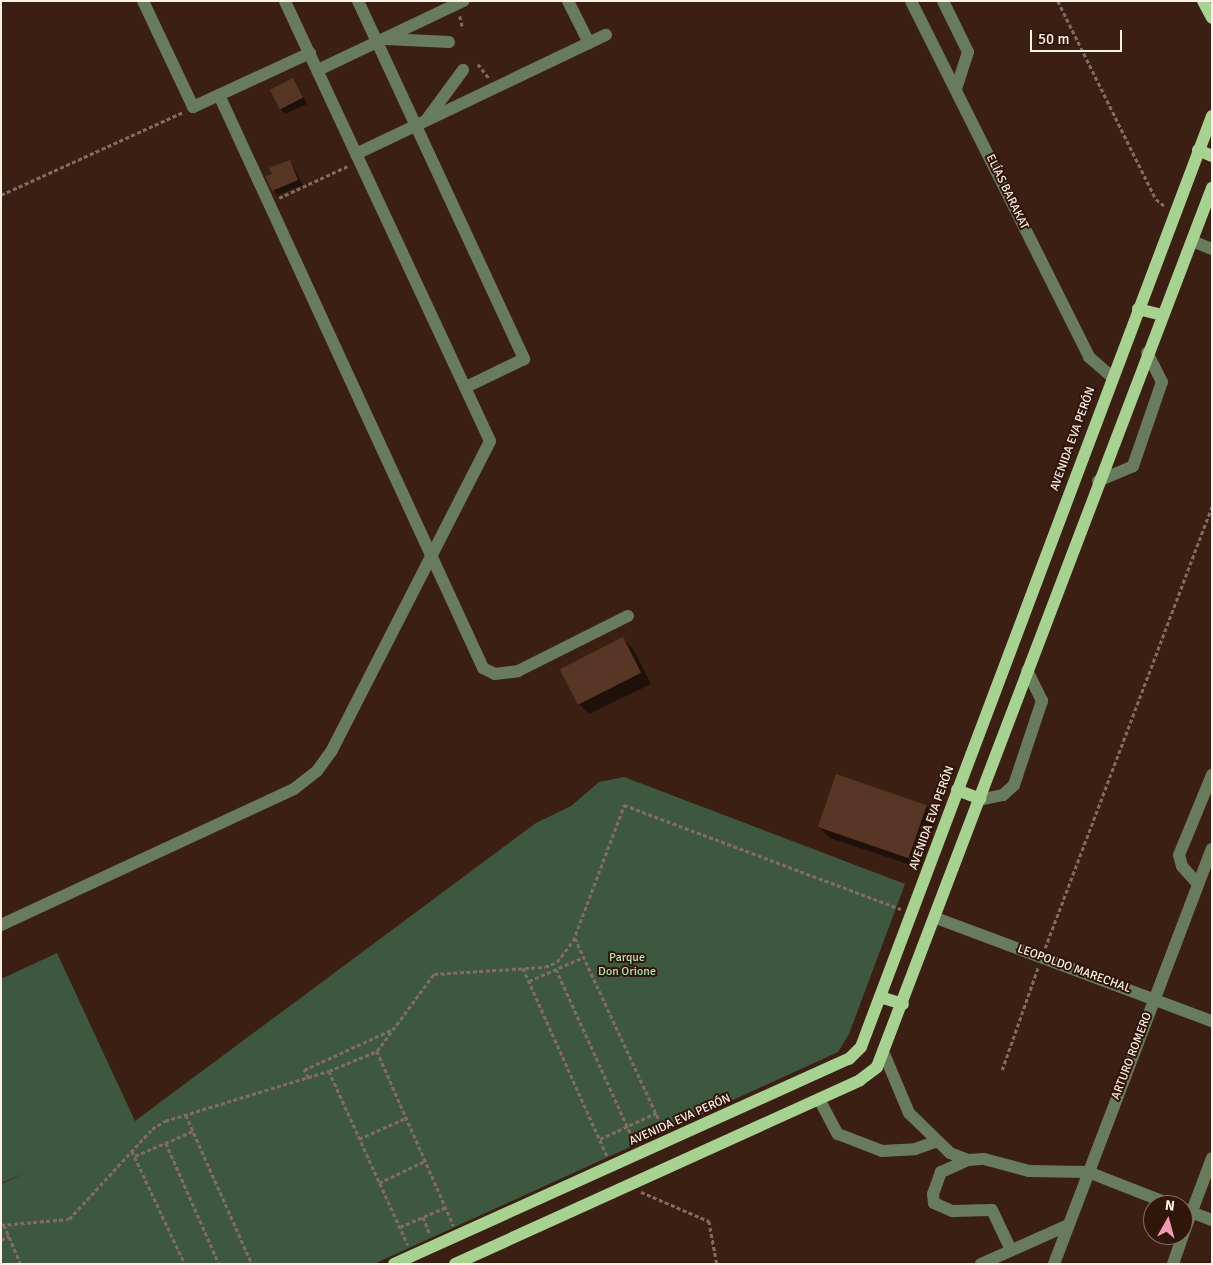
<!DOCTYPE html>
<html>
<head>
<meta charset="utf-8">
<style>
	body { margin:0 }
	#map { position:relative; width:1213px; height:1265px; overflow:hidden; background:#3a1f12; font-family:Signika,sans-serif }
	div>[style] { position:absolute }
	.green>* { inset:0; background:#3e583f }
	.shadow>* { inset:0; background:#0007 }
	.building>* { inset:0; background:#573626; transform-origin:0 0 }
	.path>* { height:2.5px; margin-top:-1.25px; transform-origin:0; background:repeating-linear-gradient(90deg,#826c61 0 4px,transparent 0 6.5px) }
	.minor>* { height:12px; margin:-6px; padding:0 6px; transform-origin:6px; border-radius:6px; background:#687c5d }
	.major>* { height:12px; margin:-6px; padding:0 6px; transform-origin:6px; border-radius:6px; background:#a8d292 }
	span { translate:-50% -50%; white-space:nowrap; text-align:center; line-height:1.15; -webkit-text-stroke:4px #2f1609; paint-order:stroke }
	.street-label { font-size:12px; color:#fef0e9 }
	.park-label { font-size:12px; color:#b1e4b3 }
	.frame { position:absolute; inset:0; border:2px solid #fef0e9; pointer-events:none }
	.north { position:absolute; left:1143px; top:1195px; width:50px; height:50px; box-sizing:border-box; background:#2f1609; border:1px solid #826d63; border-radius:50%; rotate:7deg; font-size:14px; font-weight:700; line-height:20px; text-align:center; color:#fef0e9 }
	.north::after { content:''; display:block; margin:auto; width:18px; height:22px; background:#f19ab2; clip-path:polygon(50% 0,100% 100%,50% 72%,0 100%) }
	.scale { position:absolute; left:1030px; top:30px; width:92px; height:22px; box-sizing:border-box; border:2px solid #fef0e9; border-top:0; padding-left:6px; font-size:15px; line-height:18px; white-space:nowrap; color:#fef0e9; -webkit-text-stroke:4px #2f1609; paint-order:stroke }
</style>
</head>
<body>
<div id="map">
	<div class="green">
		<i style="clip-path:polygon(624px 777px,905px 884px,849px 1034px,838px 1052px,374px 1264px,1px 1264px,1px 1184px,25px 1173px,1px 1183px,1px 979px,57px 953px,135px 1121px,536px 823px,571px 806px,599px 782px)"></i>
	</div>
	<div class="shadow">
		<i style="clip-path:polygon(293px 79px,307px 104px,285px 114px,280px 109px)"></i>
		<i style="clip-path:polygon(290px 161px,303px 185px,278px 195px,273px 190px,273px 174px)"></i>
		<i style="clip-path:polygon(623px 639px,634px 650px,651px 684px,589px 714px,578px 703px)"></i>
		<i style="clip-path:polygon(926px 806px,937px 817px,920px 868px,830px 838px,819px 827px)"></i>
	</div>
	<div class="building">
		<i style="left:293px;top:78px;width:22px;height:26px;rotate:63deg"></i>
		<i style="clip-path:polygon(290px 160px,298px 180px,272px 191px,265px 176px,272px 174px,269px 168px)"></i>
		<i style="left:623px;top:637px;width:40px;height:71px;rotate:63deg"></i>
		<i style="left:836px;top:774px;width:96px;height:56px;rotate:19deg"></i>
	</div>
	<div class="path">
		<i style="left:1058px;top:1px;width:221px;rotate:63.7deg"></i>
		<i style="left:1156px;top:199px;width:13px;rotate:39deg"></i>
		<i style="left:460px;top:16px;width:13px;rotate:77deg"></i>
		<i style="left:478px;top:64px;width:18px;rotate:52deg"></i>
		<i style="left:1px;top:195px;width:200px;rotate:-24.5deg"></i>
		<i style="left:279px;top:198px;width:76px;rotate:-24.9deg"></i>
		<i style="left:575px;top:938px;width:213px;rotate:65.2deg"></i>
		<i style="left:1045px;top:948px;width:472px;rotate:-69.3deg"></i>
		<i style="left:523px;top:968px;width:206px;rotate:65.9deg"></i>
		<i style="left:556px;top:969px;width:191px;rotate:65.6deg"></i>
		<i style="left:529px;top:981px;width:60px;rotate:-23.6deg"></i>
		<i style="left:377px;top:1051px;width:191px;rotate:66.3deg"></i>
		<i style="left:1002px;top:1070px;width:109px;rotate:-70.7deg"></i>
		<i style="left:329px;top:1071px;width:191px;rotate:65.6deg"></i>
		<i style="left:308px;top:1078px;width:9px;rotate:-117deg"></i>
		<i style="left:304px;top:1070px;width:96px;rotate:-24.7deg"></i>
		<i style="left:186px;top:1115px;width:163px;rotate:66.1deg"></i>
		<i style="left:359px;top:1139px;width:51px;rotate:-24.1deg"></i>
		<i style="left:600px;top:1139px;width:62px;rotate:-24.9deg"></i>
		<i style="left:166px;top:1143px;width:132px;rotate:66.3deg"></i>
		<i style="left:132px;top:1151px;width:125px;rotate:64.9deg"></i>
		<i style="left:135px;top:1156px;width:63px;rotate:-23.3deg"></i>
		<i style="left:379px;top:1183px;width:51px;rotate:-25.6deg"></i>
		<i style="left:641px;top:1192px;width:74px;rotate:23.1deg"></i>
		<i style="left:709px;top:1221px;width:44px;rotate:79.5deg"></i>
		<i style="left:423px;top:1217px;width:18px;rotate:68deg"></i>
		<i style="left:1px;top:1225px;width:68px;rotate:-5deg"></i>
		<i style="left:69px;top:1219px;width:122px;rotate:-47.3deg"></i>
		<i style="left:152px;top:1129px;width:15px;rotate:-32deg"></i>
		<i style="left:165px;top:1121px;width:171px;rotate:-17deg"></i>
		<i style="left:329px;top:1071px;width:52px;rotate:-22.6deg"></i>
		<i style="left:377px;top:1051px;width:96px;rotate:-53.5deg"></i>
		<i style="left:434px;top:974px;width:111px;rotate:-3.6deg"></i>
		<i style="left:545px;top:967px;width:13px;rotate:-23deg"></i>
		<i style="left:557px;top:962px;width:26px;rotate:-53deg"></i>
		<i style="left:573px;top:941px;width:145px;rotate:-69.4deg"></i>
		<i style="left:624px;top:805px;width:296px;rotate:20.6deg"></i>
		<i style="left:4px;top:1225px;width:43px;rotate:66.4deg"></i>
		<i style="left:400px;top:1227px;width:50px;rotate:-23.5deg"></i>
		<i style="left:1px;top:1240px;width:9px;rotate:-27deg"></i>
	</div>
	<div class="minor">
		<i style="left:143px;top:1px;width:117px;rotate:64.7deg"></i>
		<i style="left:193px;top:107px;width:129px;rotate:-24.8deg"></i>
		<i style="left:358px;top:1px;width:395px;rotate:65.1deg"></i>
		<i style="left:524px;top:359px;width:64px;rotate:154.2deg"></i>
		<i style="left:568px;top:1px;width:47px;rotate:63.4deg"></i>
		<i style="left:911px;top:1px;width:398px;rotate:63.4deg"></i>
		<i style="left:1089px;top:357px;width:29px;rotate:41deg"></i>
		<i style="left:943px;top:1px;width:57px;rotate:63.9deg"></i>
		<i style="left:968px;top:52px;width:39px;rotate:108deg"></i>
		<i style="left:386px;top:39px;width:63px;rotate:2.7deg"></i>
		<i style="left:318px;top:70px;width:161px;rotate:-25.4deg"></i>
		<i style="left:219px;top:95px;width:631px;rotate:65.26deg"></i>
		<i style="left:483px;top:668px;width:13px;rotate:27deg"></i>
		<i style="left:495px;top:674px;width:23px;rotate:-7deg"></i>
		<i style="left:518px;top:671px;width:123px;rotate:-26.6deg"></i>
		<i style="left:427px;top:119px;width:61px;rotate:-53.7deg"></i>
		<i style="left:356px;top:154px;width:277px;rotate:-25.5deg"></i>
		<i style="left:1192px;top:241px;width:22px;rotate:22deg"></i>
		<i style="left:1098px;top:481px;width:38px;rotate:-23deg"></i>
		<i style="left:1133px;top:466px;width:89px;rotate:-71deg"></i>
		<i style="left:1162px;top:382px;width:33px;rotate:-117deg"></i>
		<i style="left:979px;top:800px;width:25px;rotate:-12deg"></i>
		<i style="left:1003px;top:795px;width:15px;rotate:-42deg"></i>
		<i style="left:1014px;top:785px;width:89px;rotate:-71.6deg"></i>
		<i style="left:1042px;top:701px;width:34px;rotate:-116deg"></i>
		<i style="left:1198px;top:884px;width:24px;rotate:-132deg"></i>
		<i style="left:1182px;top:866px;width:11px;rotate:-105deg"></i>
		<i style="left:1179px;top:855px;width:87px;rotate:-67.6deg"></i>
		<i style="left:936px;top:918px;width:295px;rotate:20.5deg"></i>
		<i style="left:1px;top:925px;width:323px;rotate:-24.9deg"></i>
		<i style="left:294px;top:789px;width:29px;rotate:-38deg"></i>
		<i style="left:317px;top:771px;width:24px;rotate:-54deg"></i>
		<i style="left:331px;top:752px;width:349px;rotate:-62.9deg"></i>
		<i style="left:490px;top:441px;width:485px;rotate:-115deg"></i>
		<i style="left:885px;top:1056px;width:62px;rotate:67.2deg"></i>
		<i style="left:909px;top:1113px;width:57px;rotate:44.3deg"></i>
		<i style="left:950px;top:1153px;width:19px;rotate:21deg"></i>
		<i style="left:968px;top:1160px;width:16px;rotate:-4deg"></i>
		<i style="left:984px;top:1159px;width:47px;rotate:14.9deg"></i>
		<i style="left:1029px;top:1171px;width:59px;rotate:1deg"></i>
		<i style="left:1088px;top:1172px;width:90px;rotate:21.4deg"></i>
		<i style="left:819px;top:1099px;width:40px;rotate:62deg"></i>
		<i style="left:838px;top:1134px;width:47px;rotate:21.1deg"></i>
		<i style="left:882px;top:1151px;width:33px;rotate:-3deg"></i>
		<i style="left:915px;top:1149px;width:21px;rotate:-19deg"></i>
		<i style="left:968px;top:1160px;width:30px;rotate:156deg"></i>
		<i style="left:941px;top:1172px;width:23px;rotate:110deg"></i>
		<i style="left:933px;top:1194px;width:9px;rotate:84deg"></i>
		<i style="left:934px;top:1203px;width:20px;rotate:24deg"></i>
		<i style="left:952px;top:1211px;width:40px;rotate:-1.4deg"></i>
		<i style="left:992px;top:1210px;width:44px;rotate:64.6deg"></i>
		<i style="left:1183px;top:1209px;width:31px;rotate:21deg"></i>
		<i style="left:1183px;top:1235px;width:82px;rotate:-69.4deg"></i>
		<i style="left:981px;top:1264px;width:95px;rotate:-24.1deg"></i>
		<i style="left:1054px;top:1264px;width:444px;rotate:-69.2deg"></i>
		<i style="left:1173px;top:1264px;width:31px;rotate:-71deg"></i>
	</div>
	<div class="major">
		<i style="left:1203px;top:1px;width:19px;rotate:62deg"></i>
		<i style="left:1198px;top:150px;width:15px;rotate:23deg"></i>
		<i style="left:1138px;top:309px;width:25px;rotate:14deg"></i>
		<i style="left:957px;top:790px;width:25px;rotate:21deg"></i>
		<i style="left:880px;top:997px;width:24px;rotate:17deg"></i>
		<i style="left:394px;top:1264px;width:499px;rotate:-24.3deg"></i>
		<i style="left:849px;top:1059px;width:17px;rotate:-45deg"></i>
		<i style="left:861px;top:1047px;width:995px;rotate:-69.34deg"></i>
		<i style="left:455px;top:1264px;width:445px;rotate:-24.4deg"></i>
		<i style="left:860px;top:1080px;width:21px;rotate:-37deg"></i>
		<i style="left:877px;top:1067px;width:941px;rotate:-69.14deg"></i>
	</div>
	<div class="street-label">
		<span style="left:1007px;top:192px;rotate:64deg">ELÍAS BARAKAT</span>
		<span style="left:1073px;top:439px;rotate:-70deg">AVENIDA EVA PERÓN</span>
		<span style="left:932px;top:818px;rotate:-70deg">AVENIDA EVA PERÓN</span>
		<span style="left:1074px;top:969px;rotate:20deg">LEOPOLDO MARECHAL</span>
		<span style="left:1132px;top:1056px;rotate:-69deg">ARTURO ROMERO</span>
		<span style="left:680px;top:1120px;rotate:-24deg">AVENIDA EVA PERÓN</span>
	</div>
	<div class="park-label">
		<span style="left:627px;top:965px">Parque<br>Don Orione</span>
	</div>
	<div class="frame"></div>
	<div class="north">N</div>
	<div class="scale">50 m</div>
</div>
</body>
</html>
